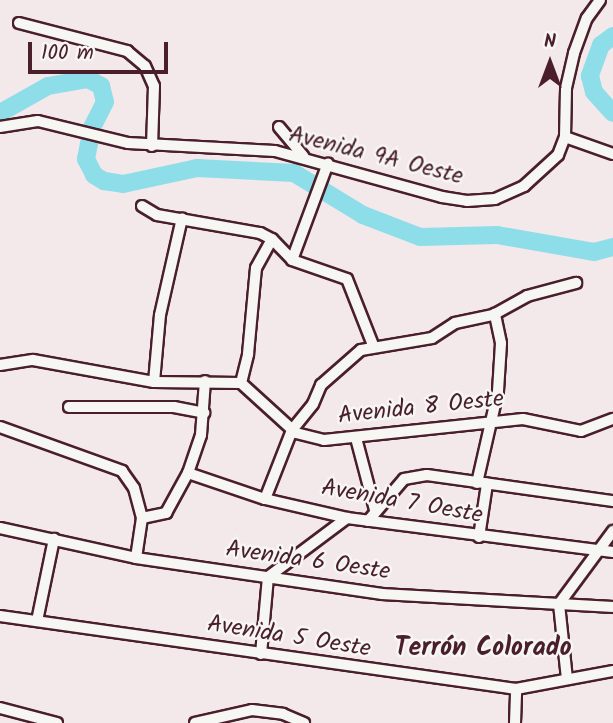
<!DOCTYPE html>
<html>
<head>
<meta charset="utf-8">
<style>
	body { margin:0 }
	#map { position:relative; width:613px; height:723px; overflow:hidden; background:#f3e8ea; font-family:Kalam,sans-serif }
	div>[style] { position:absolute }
	.river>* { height:18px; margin:-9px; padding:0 9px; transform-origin:9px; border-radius:9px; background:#8edee9 }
	.roads { filter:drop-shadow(2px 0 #4a1f2b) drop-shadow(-2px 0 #4a1f2b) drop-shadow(0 2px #4a1f2b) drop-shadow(0 -2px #4a1f2b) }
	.minor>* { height:10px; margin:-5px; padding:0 5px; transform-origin:5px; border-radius:5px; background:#f6f6f2 }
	span { translate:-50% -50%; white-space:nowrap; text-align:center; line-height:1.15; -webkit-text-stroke:5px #f6f6f2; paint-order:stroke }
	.street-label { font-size:24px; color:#4a1f2b }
	.neighbourhood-label { font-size:26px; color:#4a1f2b; font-weight:700 }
	.north { position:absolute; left:515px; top:28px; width:70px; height:70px; -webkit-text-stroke:5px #f6f6f2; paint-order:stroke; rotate:0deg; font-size:19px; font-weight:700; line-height:28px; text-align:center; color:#4a1f2b }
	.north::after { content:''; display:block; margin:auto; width:24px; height:32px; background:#4a1f2b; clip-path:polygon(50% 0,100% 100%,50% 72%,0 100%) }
	.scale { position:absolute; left:28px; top:42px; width:140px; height:32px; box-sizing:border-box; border:4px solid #4a1f2b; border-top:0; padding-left:9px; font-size:21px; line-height:24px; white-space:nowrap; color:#4a1f2b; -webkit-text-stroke:5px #f6f6f2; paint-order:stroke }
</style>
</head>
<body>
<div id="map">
	<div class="river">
		<i style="left:613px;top:36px;width:15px;rotate:143deg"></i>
		<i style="left:601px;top:45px;width:33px;rotate:110deg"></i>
		<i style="left:590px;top:76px;width:16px;rotate:76deg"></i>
		<i style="left:594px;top:92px;width:28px;rotate:48deg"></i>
		<i style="left:0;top:113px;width:55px;rotate:-29.4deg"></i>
		<i style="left:48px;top:86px;width:41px;rotate:-9.9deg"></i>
		<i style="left:88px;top:79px;width:15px;rotate:28deg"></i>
		<i style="left:101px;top:86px;width:16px;rotate:76deg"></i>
		<i style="left:105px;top:102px;width:29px;rotate:117deg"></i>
		<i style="left:92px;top:128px;width:32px;rotate:101deg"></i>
		<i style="left:86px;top:159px;width:18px;rotate:63deg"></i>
		<i style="left:94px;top:175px;width:12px;rotate:31deg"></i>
		<i style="left:104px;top:181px;width:19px;rotate:9deg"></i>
		<i style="left:123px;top:184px;width:76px;rotate:-12.2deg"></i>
		<i style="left:197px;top:168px;width:97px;rotate:3deg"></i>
		<i style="left:294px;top:173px;width:81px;rotate:31.3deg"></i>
		<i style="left:363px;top:215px;width:61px;rotate:21.1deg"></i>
		<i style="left:420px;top:237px;width:77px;rotate:-1.5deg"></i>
		<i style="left:497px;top:235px;width:98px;rotate:9.9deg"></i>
		<i style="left:594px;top:252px;width:20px;rotate:-15deg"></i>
	</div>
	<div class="roads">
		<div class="minor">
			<i style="left:19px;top:23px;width:112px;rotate:14.5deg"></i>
			<i style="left:127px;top:51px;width:23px;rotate:40deg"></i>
			<i style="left:145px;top:66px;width:22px;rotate:66deg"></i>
			<i style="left:154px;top:86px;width:60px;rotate:91.9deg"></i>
			<i style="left:0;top:127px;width:38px;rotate:-9deg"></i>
			<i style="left:38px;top:121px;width:93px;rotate:13.7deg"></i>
			<i style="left:128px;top:143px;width:147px;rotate:3.1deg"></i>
			<i style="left:275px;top:151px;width:173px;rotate:15.4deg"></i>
			<i style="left:442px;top:197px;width:25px;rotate:9deg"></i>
			<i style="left:467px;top:201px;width:28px;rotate:-4deg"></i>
			<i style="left:495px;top:199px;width:32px;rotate:-24deg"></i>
			<i style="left:524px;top:186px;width:46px;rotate:-42.4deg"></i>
			<i style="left:558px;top:155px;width:19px;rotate:-69deg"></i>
			<i style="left:565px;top:137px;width:49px;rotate:-88.8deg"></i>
			<i style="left:566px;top:88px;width:36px;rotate:-77deg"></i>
			<i style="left:574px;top:53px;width:37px;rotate:-70deg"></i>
			<i style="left:587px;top:18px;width:22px;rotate:-54deg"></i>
			<i style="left:279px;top:127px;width:38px;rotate:50deg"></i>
			<i style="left:565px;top:137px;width:51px;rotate:19.5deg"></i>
			<i style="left:142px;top:206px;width:17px;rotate:31deg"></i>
			<i style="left:157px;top:215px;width:105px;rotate:9.9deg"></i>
			<i style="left:260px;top:233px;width:13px;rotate:27deg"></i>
			<i style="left:292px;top:260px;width:58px;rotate:19.1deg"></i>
			<i style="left:347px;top:279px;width:71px;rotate:68.5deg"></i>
			<i style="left:0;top:365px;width:33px;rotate:-9deg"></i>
			<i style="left:33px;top:360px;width:123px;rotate:10.3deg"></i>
			<i style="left:154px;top:382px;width:87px;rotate:0.7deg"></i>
			<i style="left:241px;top:383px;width:74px;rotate:42.3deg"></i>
			<i style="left:296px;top:433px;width:29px;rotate:14deg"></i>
			<i style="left:324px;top:440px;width:200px;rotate:-6deg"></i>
			<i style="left:523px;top:419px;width:59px;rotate:11.7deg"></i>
			<i style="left:581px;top:431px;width:34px;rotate:-21deg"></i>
			<i style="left:154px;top:382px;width:67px;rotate:-84.9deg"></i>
			<i style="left:160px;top:315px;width:99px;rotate:-77.2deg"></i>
			<i style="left:241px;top:383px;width:30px;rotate:-76deg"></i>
			<i style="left:248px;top:354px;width:86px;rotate:-84.7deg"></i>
			<i style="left:256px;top:268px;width:33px;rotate:-61deg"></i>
			<i style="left:272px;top:239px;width:29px;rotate:46deg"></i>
			<i style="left:292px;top:260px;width:103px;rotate:-69.6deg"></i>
			<i style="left:69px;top:407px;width:105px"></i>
			<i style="left:174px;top:407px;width:31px;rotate:11deg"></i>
			<i style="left:0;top:427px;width:130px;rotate:19.8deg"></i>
			<i style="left:122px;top:471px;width:21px;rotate:55deg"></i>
			<i style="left:134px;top:488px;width:31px;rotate:75deg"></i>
			<i style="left:356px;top:438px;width:74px;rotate:75.2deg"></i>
			<i style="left:188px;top:473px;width:81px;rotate:18.7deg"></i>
			<i style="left:265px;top:499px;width:84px;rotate:13deg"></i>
			<i style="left:347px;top:518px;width:268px;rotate:7.3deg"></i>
			<i style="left:477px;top:483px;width:94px;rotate:-77.1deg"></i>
			<i style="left:498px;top:391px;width:48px;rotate:-86.4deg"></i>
			<i style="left:501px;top:343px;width:30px;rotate:-102deg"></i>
			<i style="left:265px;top:499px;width:74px;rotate:-68.6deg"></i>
			<i style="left:292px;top:430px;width:33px;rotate:-51deg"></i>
			<i style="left:313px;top:404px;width:21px;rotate:-67deg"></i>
			<i style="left:321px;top:385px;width:53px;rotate:-41.2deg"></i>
			<i style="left:361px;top:350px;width:72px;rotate:-9.6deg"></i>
			<i style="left:432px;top:338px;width:27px;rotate:-33deg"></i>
			<i style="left:455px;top:323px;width:39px;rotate:-12deg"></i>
			<i style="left:493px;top:315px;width:39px;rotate:-29deg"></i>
			<i style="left:527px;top:296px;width:51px;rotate:-14.9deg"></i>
			<i style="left:368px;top:521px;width:55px;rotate:-49.4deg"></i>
			<i style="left:404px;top:479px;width:23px;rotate:-10deg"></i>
			<i style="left:427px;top:475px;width:188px;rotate:8deg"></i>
			<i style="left:0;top:528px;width:139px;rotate:12.4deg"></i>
			<i style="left:136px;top:558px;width:249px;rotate:8.3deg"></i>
			<i style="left:382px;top:594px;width:231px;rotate:3.2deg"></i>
			<i style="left:479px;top:537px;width:54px;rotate:-81.4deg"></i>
			<i style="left:136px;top:558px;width:40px;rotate:-81.5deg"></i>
			<i style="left:142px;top:518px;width:25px;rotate:-12deg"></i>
			<i style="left:166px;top:513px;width:46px;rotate:-61.2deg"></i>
			<i style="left:188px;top:473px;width:40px;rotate:-71.1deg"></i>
			<i style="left:201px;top:435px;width:54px;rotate:-85.8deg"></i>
			<i style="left:0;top:616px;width:521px;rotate:8.05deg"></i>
			<i style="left:516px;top:689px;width:99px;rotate:-10.5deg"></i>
			<i style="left:37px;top:621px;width:84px;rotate:-78.3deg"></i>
			<i style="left:261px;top:654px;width:77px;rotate:-84.8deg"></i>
			<i style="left:268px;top:577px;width:99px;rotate:-36.8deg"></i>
			<i style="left:567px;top:679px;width:75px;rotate:-96.1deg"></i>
			<i style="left:559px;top:604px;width:91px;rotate:-53.5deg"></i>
			<i style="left:0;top:708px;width:59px;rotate:14.7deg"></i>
			<i style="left:195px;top:723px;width:58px;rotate:-12.8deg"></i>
			<i style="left:252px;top:710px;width:31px;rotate:7deg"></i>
			<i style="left:283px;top:714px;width:23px;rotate:23deg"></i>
			<i style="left:515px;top:723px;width:34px;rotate:-88deg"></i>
		</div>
	</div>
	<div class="street-label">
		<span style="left:376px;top:156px;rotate:14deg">Avenida 9A Oeste</span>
		<span style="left:421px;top:408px;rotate:-6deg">Avenida 8 Oeste</span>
		<span style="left:402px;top:502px;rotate:10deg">Avenida 7 Oeste</span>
		<span style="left:308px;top:561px;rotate:8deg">Avenida 6 Oeste</span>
		<span style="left:289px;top:637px;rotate:9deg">Avenida 5 Oeste</span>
	</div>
	<div class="neighbourhood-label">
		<span style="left:483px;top:649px">Terrón Colorado</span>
	</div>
	<div class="north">N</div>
	<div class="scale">100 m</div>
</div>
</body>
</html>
